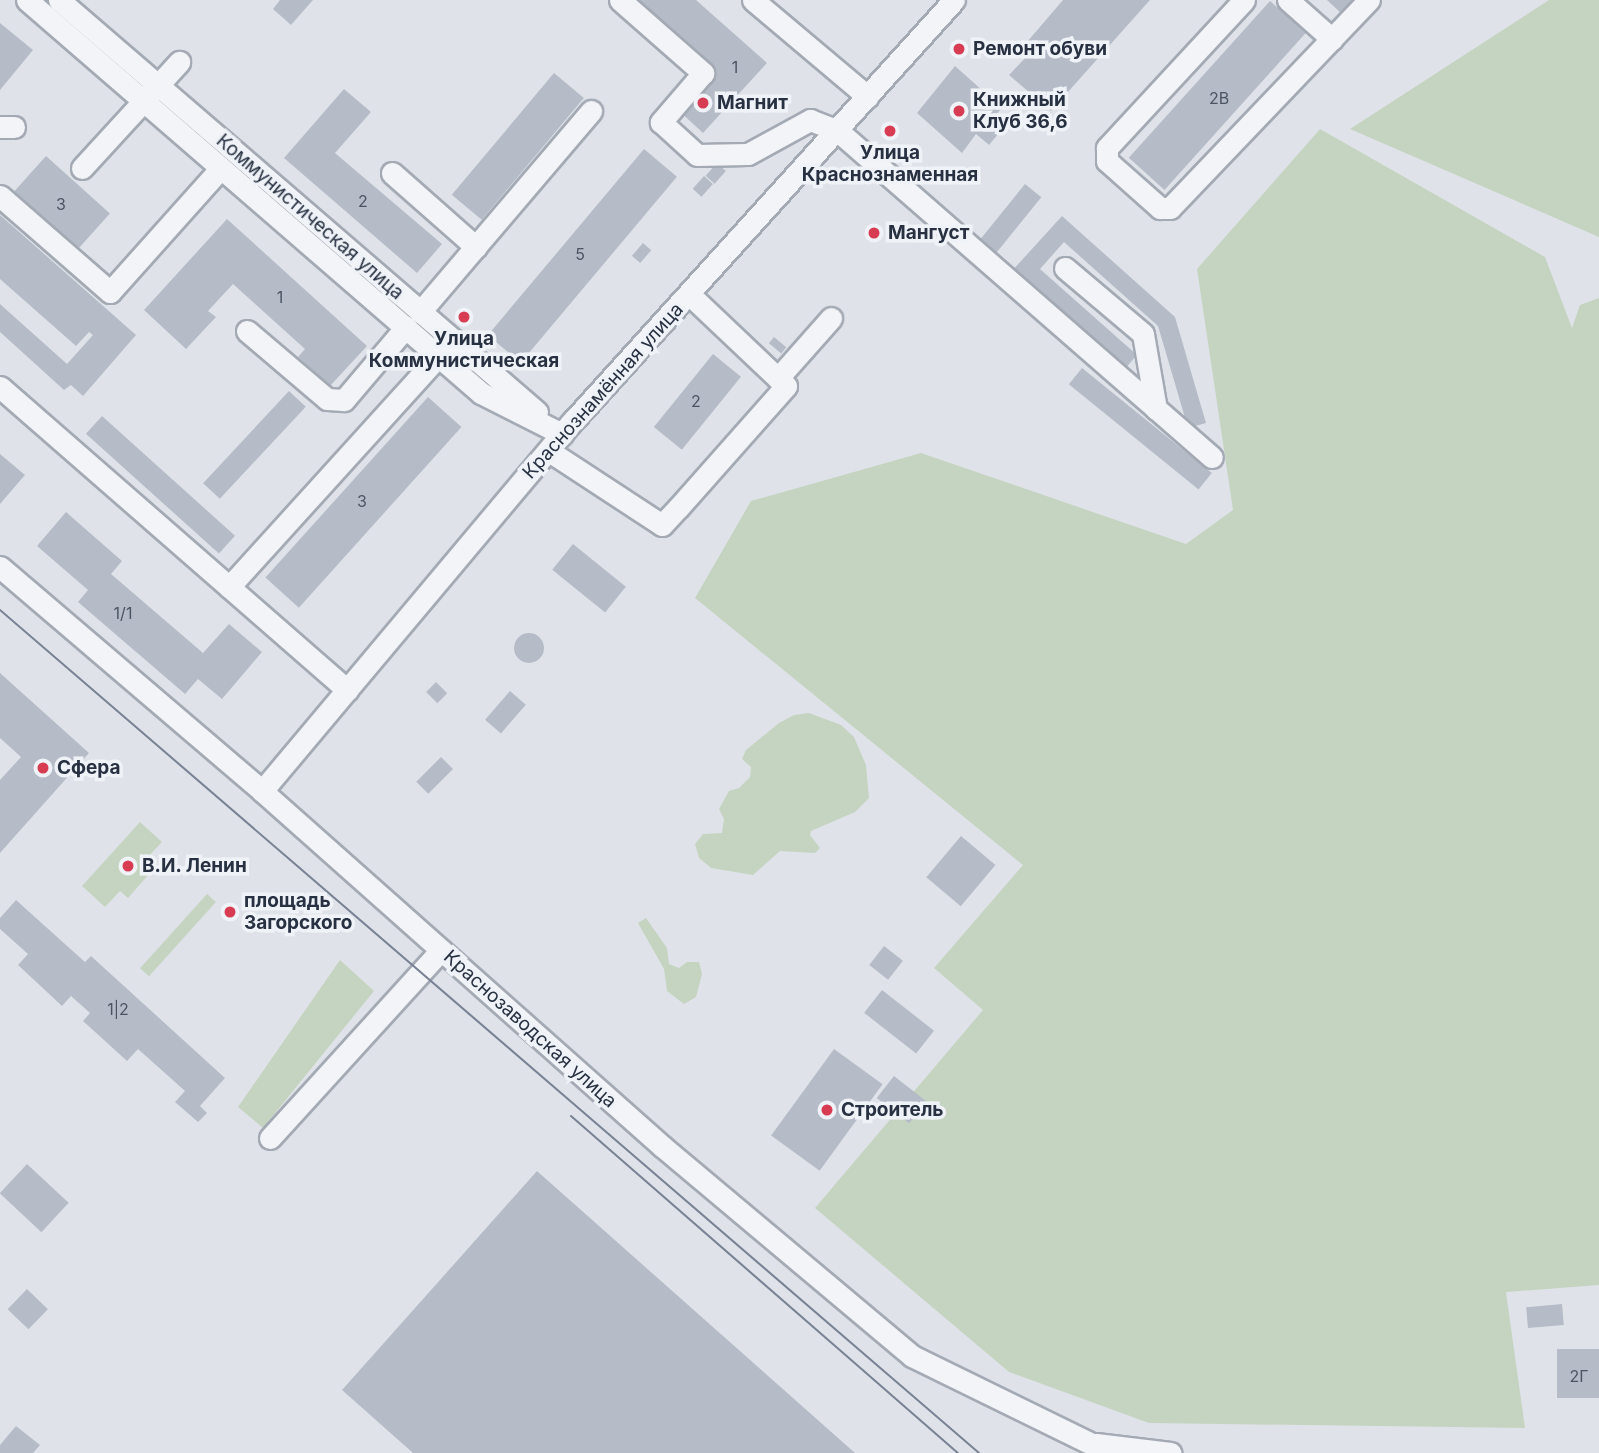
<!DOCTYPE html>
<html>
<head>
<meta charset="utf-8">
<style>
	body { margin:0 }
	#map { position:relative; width:1599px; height:1453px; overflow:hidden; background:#dfe3e9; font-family:Inter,sans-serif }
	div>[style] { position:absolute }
	.green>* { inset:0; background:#c5d4c0; transform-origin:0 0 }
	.building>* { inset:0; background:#b6bcc7; transform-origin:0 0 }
	.round { border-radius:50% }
	.roads { filter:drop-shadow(2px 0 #a4aab4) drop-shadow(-2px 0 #a4aab4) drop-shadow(0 2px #a4aab4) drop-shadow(0 -2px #a4aab4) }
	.minor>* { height:21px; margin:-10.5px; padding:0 10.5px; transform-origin:10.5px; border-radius:10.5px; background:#f2f4f7 }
	.tram>* { height:2px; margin:-1px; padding:0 1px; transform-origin:1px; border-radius:1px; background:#788294 }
	.dots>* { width:19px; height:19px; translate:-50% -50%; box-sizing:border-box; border:4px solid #eff2f7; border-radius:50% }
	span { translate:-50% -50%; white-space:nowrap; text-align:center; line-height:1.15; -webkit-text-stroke:7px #eff2f7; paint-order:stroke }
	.number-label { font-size:16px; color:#4b5463 }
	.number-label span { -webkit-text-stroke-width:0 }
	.poi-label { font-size:19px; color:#273142; font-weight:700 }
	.left { translate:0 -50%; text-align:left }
	.street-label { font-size:19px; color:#273142 }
</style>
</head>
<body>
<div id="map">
	<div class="green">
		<i style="clip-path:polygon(1549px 0,1599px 0,1599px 237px,1350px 129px)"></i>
		<i style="clip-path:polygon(1320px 129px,1545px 257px,1572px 328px,1580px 305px,1599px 298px,1599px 1285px,1506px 1292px,1525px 1428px,1149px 1423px,1009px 1372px,815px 1208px,983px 1010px,934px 968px,1023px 865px,695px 598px,751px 501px,921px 453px,1186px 544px,1233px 510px,1197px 269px)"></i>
		<i style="clip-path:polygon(809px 713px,841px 725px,854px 737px,866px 765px,869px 798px,855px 812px,811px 831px,810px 835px,820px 848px,815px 853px,780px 851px,753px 875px,711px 868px,699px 858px,695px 844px,703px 834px,722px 833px,724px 819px,719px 809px,729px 791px,739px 788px,750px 777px,751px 767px,742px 759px,746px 750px,779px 723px,794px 715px)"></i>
		<i style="clip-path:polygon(140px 822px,162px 842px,148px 857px,157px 865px,128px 898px,120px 891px,105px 907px,82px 886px)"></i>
		<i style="left:207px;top:894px;width:12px;height:100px;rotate:42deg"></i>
		<i style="clip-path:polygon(646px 918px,667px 948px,669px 964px,679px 968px,687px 962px,699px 962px,702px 974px,696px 997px,684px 1004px,667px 991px,664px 969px,638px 923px)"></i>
		<i style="clip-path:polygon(340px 960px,374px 991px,263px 1128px,238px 1107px)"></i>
	</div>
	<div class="building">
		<i style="clip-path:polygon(280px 0,313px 0,291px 25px,273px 9px)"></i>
		<i style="clip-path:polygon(632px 0,696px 0,767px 63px,703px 133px,678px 110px,712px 72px)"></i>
		<i style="clip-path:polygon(1063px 0,1150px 0,1051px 111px,1009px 75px,1028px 55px,1021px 49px)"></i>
		<i style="clip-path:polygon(1327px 0,1359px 0,1344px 16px)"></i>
		<i style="left:1270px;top:1px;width:48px;height:211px;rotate:42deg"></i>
		<i style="clip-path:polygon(0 23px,33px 50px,0 90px)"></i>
		<i style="clip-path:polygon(955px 66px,1002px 108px,991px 120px,1004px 127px,989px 145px,976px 134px,962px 153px,917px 113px)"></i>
		<i style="left:554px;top:73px;width:39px;height:159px;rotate:40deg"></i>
		<i style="clip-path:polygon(344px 89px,371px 112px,335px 153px,442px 244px,417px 273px,284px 158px)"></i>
		<i style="left:644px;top:149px;width:43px;height:243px;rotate:40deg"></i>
		<i style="left:46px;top:156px;width:86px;height:52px;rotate:42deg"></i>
		<i style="left:717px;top:163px;width:12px;height:17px;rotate:42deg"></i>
		<i style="left:704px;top:176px;width:12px;height:17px;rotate:42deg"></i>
		<i style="left:1025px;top:184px;width:21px;height:71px;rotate:39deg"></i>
		<i style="clip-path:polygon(0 215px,136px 335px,83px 396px,71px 385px,64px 390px,0 332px,0 304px,67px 364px,93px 335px,89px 332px,76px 346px,0 279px)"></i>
		<i style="clip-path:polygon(1062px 216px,1175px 317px,1206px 423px,1188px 428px,1158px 326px,1064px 242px,1040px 269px,1137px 355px,1123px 371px,1011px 272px)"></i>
		<i style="clip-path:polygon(227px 219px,367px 346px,330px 386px,298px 357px,305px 349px,233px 284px,208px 311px,216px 317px,186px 349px,144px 310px)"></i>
		<i style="left:643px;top:243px;width:11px;height:17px;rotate:41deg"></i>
		<i style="left:774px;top:337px;width:16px;height:8px;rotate:40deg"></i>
		<i style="left:713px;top:354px;width:36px;height:94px;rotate:39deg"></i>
		<i style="left:1082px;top:368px;width:167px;height:21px;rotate:39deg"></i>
		<i style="left:289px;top:391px;width:23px;height:126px;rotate:43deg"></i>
		<i style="left:428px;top:397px;width:45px;height:243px;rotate:42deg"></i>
		<i style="left:102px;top:416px;width:179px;height:24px;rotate:42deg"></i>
		<i style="clip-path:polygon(0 454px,25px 475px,0 504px)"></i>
		<i style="clip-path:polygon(66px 512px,122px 561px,111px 574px,203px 653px,229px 624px,262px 652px,222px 699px,198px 679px,185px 694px,78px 602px,88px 590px,37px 546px)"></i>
		<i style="left:573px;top:544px;width:68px;height:33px;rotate:39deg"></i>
		<i class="round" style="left:514px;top:633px;width:30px;height:30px"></i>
		<i style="clip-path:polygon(0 673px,89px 753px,0 853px,0 780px,21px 757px,0 738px)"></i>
		<i style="left:436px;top:682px;width:16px;height:14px;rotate:45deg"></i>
		<i style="left:510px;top:691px;width:21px;height:38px;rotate:41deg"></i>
		<i style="left:441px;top:757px;width:17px;height:35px;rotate:45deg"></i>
		<i style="left:961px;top:836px;width:45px;height:54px;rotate:40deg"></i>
		<i style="clip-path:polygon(16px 900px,85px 962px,91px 956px,225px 1078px,200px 1106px,207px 1113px,198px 1122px,175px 1102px,185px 1091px,138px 1049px,127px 1061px,83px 1021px,90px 1013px,71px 996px,62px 1006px,18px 965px,28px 954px,0 929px,0 918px)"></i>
		<i style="left:884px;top:946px;width:24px;height:24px;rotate:38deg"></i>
		<i style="left:882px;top:990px;width:66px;height:29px;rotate:38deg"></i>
		<i style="left:834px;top:1049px;width:60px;height:107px;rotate:36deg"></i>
		<i style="left:894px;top:1076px;width:41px;height:28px;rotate:38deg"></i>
		<i style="left:27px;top:1164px;width:57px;height:40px;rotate:43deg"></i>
		<i style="clip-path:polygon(537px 1171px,855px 1453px,413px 1453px,342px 1390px)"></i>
		<i style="left:27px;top:1289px;width:29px;height:28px;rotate:44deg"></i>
		<i style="left:1562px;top:1304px;width:21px;height:36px;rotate:85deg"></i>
		<i style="left:1599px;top:1349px;width:49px;height:42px;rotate:90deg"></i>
		<i style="clip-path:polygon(16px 1426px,40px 1445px,33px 1453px,0 1453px,0 1445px)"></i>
	</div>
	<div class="roads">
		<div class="minor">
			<i style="left:27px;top:0;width:600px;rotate:40.88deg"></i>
			<i style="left:481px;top:393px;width:91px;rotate:26.8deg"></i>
			<i style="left:59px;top:0;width:631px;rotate:40.76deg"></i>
			<i style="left:620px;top:0;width:111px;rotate:41.3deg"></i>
			<i style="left:703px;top:73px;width:65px;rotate:130.6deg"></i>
			<i style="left:661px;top:122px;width:49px;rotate:42.5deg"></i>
			<i style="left:697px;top:155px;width:51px;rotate:-1.1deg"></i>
			<i style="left:748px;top:154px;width:71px;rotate:-28.7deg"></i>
			<i style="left:810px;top:120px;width:30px;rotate:21deg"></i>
			<i style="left:838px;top:131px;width:496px;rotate:41.1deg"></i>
			<i style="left:753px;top:0;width:150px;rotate:40.1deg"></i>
			<i style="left:1244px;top:0;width:202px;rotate:132.8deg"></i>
			<i style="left:1107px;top:148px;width:13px;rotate:90deg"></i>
			<i style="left:1107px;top:161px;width:71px;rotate:41.6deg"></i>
			<i style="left:1160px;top:208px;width:10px"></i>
			<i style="left:1170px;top:208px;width:288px;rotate:-46.3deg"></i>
			<i style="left:1288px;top:0;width:59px;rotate:41.6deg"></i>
			<i style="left:0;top:127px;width:14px"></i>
			<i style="left:82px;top:168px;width:144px;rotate:-47.5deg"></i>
			<i style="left:392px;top:173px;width:112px;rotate:41.4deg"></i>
			<i style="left:0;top:196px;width:146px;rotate:41.1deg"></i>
			<i style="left:110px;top:292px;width:166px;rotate:-48.2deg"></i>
			<i style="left:1065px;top:268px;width:102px;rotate:40.2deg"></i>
			<i style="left:1143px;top:334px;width:76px;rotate:80.2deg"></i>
			<i style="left:420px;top:312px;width:264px;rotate:-49.6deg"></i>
			<i style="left:247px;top:331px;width:105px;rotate:40.4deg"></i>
			<i style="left:327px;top:399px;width:17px;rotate:3deg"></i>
			<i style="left:344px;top:400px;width:96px;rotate:-49.7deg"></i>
			<i style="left:778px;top:378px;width:80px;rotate:-48.5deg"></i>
			<i style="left:0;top:387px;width:461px;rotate:41.1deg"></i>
			<i style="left:549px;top:451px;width:135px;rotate:33.2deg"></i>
			<i style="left:662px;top:525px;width:23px;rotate:-47deg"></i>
			<i style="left:678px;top:508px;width:163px;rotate:-48.5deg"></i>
			<i style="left:786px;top:386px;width:134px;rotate:-136.5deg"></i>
			<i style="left:0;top:567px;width:345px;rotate:40.5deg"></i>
			<i style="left:262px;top:791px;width:536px;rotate:41.6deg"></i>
			<i style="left:663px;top:1147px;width:325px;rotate:40deg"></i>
			<i style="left:912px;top:1356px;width:220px;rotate:26.1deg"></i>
			<i style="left:229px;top:587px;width:324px;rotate:-47.8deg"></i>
			<i style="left:262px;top:791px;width:482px;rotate:-50deg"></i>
			<i style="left:572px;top:422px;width:569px;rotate:-47.85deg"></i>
			<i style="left:270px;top:1138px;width:254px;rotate:-47.7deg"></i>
			<i style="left:1096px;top:1444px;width:75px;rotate:6.9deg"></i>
		</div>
	</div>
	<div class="tram">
		<i style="left:0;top:610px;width:1292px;rotate:40.73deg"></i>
		<i style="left:571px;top:1116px;width:513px;rotate:41.05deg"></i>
	</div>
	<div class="dots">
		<i style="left:959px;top:49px;background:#d73c53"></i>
		<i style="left:703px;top:103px;background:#d73c53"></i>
		<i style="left:959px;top:111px;background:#d73c53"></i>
		<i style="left:890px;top:131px;background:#d73c53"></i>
		<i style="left:874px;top:233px;background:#d73c53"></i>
		<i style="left:464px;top:317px;background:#d73c53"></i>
		<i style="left:43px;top:768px;background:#d73c53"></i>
		<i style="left:128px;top:866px;background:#d73c53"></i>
		<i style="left:230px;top:912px;background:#d73c53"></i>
		<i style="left:827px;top:1110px;background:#d73c53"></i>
	</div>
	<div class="number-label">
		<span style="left:735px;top:67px">1</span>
		<span style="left:1219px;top:98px">2В</span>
		<span style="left:363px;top:201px">2</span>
		<span style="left:61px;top:204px">3</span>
		<span style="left:580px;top:254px">5</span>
		<span style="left:280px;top:297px">1</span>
		<span style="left:696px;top:401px">2</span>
		<span style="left:362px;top:501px">3</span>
		<span style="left:123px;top:613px">1/1</span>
		<span style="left:118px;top:1009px">1|2</span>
		<span style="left:1579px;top:1376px">2Г</span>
	</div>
	<div class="poi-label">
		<span class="left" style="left:973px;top:49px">Ремонт обуви</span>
		<span class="left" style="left:973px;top:111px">Книжный<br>Клуб 36,6</span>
		<span class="left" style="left:717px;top:103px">Магнит</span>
		<span style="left:890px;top:164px">Улица<br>Краснознаменная</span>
		<span class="left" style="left:888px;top:233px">Мангуст</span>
		<span style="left:464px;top:350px">Улица<br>Коммунистическая</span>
		<span class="left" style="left:57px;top:768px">Сфера</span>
		<span class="left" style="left:142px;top:866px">В.И. Ленин</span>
		<span class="left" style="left:244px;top:912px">площадь<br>Загорского</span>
		<span class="left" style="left:841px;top:1110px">Строитель</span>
	</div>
	<div class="street-label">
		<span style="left:310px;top:217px;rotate:41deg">Коммунистическая улица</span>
		<span style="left:603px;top:391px;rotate:-48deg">Краснознамённая улица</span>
		<span style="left:530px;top:1029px;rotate:42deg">Краснозаводская улица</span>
	</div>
</div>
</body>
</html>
